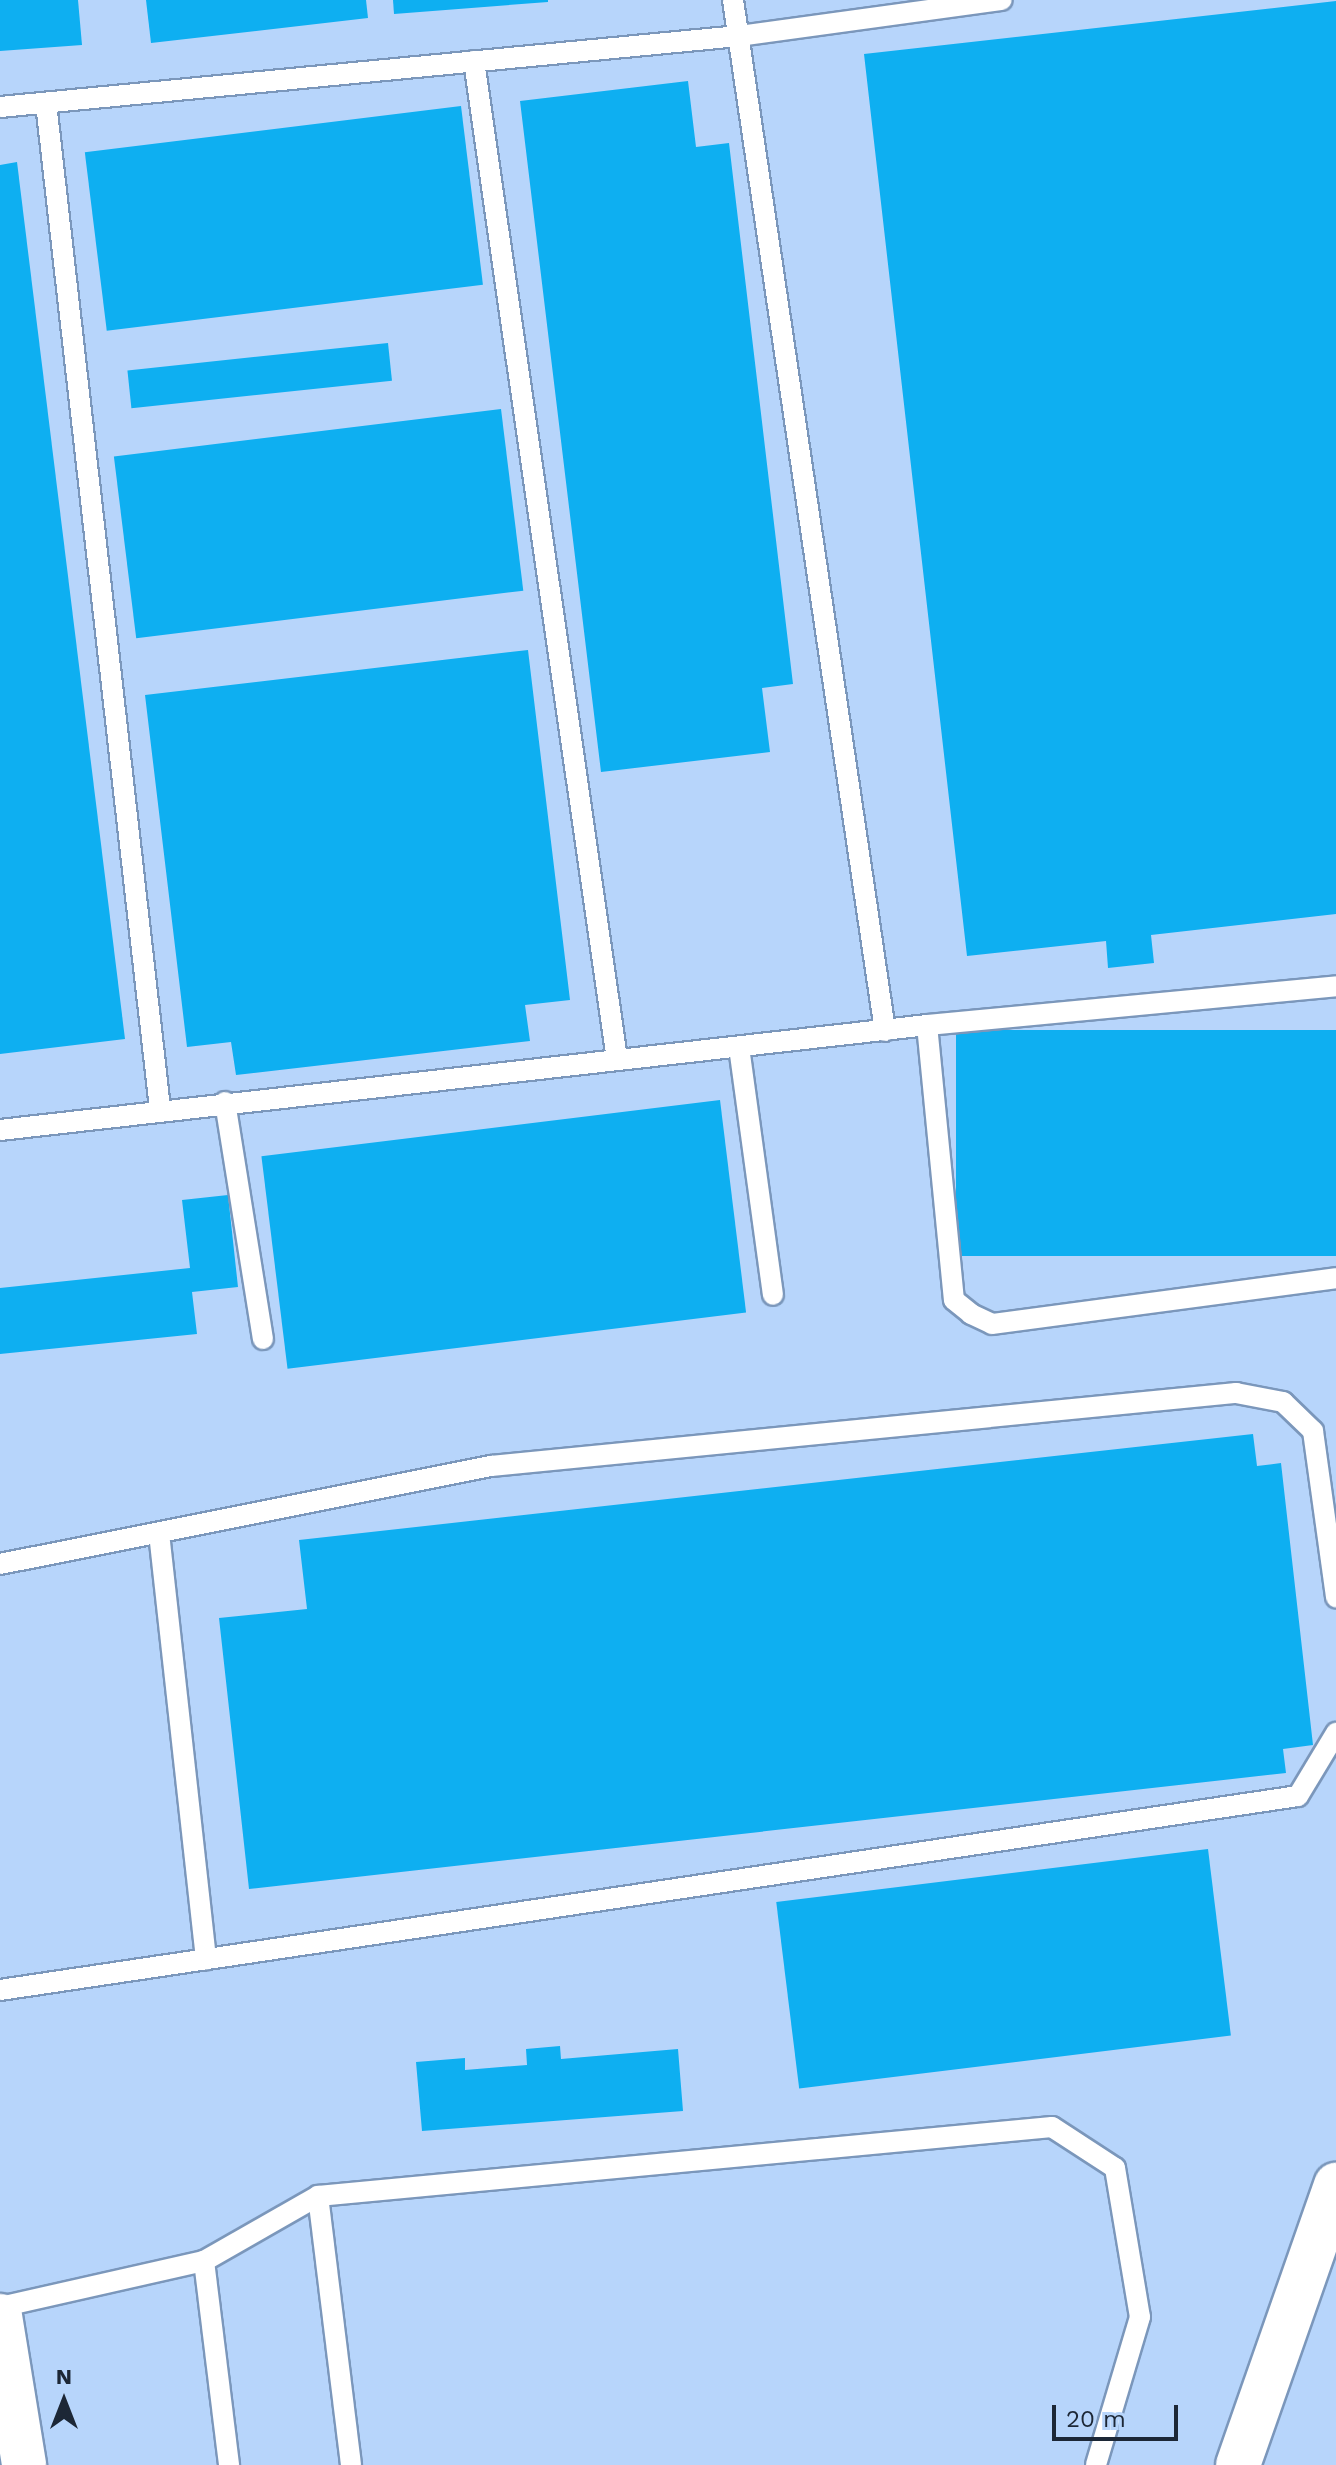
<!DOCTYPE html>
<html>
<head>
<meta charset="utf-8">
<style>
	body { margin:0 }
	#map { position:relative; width:1336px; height:2465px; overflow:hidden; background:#b7d5fb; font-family:"Work Sans",sans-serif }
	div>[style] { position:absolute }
	.building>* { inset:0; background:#0eaff1; transform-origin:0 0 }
	.roads { filter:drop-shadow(2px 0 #7b97bb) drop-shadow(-2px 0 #7b97bb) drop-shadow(0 2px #7b97bb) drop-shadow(0 -2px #7b97bb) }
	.service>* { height:20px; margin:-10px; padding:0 10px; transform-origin:10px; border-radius:10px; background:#fff }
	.secondary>* { height:44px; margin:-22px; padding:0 22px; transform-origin:22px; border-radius:22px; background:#fff }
	.primary>* { height:44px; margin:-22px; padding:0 22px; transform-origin:22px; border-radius:22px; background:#fff }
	span { translate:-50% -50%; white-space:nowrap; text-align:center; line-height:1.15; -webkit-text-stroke:6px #b7d5fb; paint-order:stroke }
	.north { position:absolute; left:24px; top:2361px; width:80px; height:80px; -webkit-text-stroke:6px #b7d5fb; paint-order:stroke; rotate:0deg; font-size:22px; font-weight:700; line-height:32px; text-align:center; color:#1c2736 }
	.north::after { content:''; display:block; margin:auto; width:28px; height:36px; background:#1c2736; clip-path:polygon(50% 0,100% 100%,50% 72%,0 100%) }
	.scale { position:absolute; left:1052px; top:2405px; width:126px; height:36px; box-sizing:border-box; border:4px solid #1c2736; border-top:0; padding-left:10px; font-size:24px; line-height:28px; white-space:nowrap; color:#1c2736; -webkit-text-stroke:6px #b7d5fb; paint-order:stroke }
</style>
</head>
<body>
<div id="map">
	<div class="building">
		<i style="clip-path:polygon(0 0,78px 0,82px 45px,0 51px)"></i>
		<i style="clip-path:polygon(146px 0,366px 0,368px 18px,151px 43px)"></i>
		<i style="clip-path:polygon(393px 0,548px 0,548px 2px,394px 14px)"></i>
		<i style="clip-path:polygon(1336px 1px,1336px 914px,1151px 935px,1154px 963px,1108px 968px,1106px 941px,967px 956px,864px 54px)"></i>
		<i style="clip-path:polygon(688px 81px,696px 147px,729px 143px,793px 684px,762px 688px,770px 752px,601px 772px,520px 101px)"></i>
		<i style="left:461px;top:106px;width:180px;height:379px;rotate:83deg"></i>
		<i style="clip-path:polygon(17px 162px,125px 1039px,0 1054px,0 165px)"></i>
		<i style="left:388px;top:343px;width:38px;height:262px;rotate:84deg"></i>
		<i style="left:501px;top:409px;width:183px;height:390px;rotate:83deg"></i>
		<i style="clip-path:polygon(528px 650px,570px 1000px,525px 1005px,530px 1041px,236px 1075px,231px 1042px,187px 1047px,145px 695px)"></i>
		<i style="left:1336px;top:1030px;width:226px;height:380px;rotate:90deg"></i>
		<i style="left:720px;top:1100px;width:214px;height:462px;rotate:83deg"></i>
		<i style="clip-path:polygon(228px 1195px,238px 1287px,192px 1292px,197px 1334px,0 1354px,0 1288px,190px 1268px,182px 1200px)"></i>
		<i style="clip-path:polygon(1253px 1434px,1257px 1466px,1281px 1463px,1313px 1745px,1283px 1749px,1286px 1773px,249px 1889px,219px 1618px,307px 1609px,299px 1540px)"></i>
		<i style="left:1208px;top:1849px;width:188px;height:435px;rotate:83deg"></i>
		<i style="clip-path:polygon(560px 2046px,561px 2059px,678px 2049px,683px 2111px,422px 2131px,416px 2062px,465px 2058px,465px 2070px,527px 2065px,526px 2049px)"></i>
	</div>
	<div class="roads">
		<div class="service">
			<i style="left:733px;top:0;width:1042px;rotate:81.61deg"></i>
			<i style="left:474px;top:61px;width:1008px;rotate:81.85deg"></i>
			<i style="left:46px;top:103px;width:1012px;rotate:83.53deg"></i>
			<i style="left:0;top:107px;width:742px;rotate:-5.49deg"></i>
			<i style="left:739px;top:36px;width:265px;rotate:-7.8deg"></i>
			<i style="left:927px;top:1025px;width:276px;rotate:84.4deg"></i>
			<i style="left:954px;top:1300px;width:22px;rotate:39deg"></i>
			<i style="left:971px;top:1314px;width:23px;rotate:25deg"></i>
			<i style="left:992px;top:1324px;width:347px;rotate:-7.6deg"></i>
			<i style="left:739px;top:1047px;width:250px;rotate:82.2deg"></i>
			<i style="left:225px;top:1102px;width:240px;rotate:80.9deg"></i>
			<i style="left:0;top:1130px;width:933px;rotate:-6.46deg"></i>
			<i style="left:927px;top:1025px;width:411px;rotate:-5.4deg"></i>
			<i style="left:159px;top:1533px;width:429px;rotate:83.7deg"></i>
			<i style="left:0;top:1564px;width:501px;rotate:-11.29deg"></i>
			<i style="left:491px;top:1466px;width:749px;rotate:-5.6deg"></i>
			<i style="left:1236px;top:1393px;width:48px;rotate:10.8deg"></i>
			<i style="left:1283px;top:1402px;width:42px;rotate:44deg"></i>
			<i style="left:1313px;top:1431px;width:168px;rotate:82.1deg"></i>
			<i style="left:0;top:1990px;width:1312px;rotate:-8.5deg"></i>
			<i style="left:1298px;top:1796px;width:74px;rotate:-58.9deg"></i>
			<i style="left:318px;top:2196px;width:271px;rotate:83deg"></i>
			<i style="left:204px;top:2261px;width:206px;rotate:83deg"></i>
			<i style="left:0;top:2307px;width:209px;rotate:-12.7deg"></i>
			<i style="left:204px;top:2261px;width:131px;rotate:-29.7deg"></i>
			<i style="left:318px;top:2196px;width:737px;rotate:-5.37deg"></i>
			<i style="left:1052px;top:2127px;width:75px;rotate:33.1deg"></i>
			<i style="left:1115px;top:2168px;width:151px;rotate:80.5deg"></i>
			<i style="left:1140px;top:2317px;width:154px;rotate:106.6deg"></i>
		</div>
		<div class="secondary">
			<i style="left:1238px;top:2465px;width:297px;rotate:-70.7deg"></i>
		</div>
		<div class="primary">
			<i style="left:0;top:2316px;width:151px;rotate:80.8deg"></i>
		</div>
	</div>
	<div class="north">N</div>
	<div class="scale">20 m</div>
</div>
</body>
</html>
